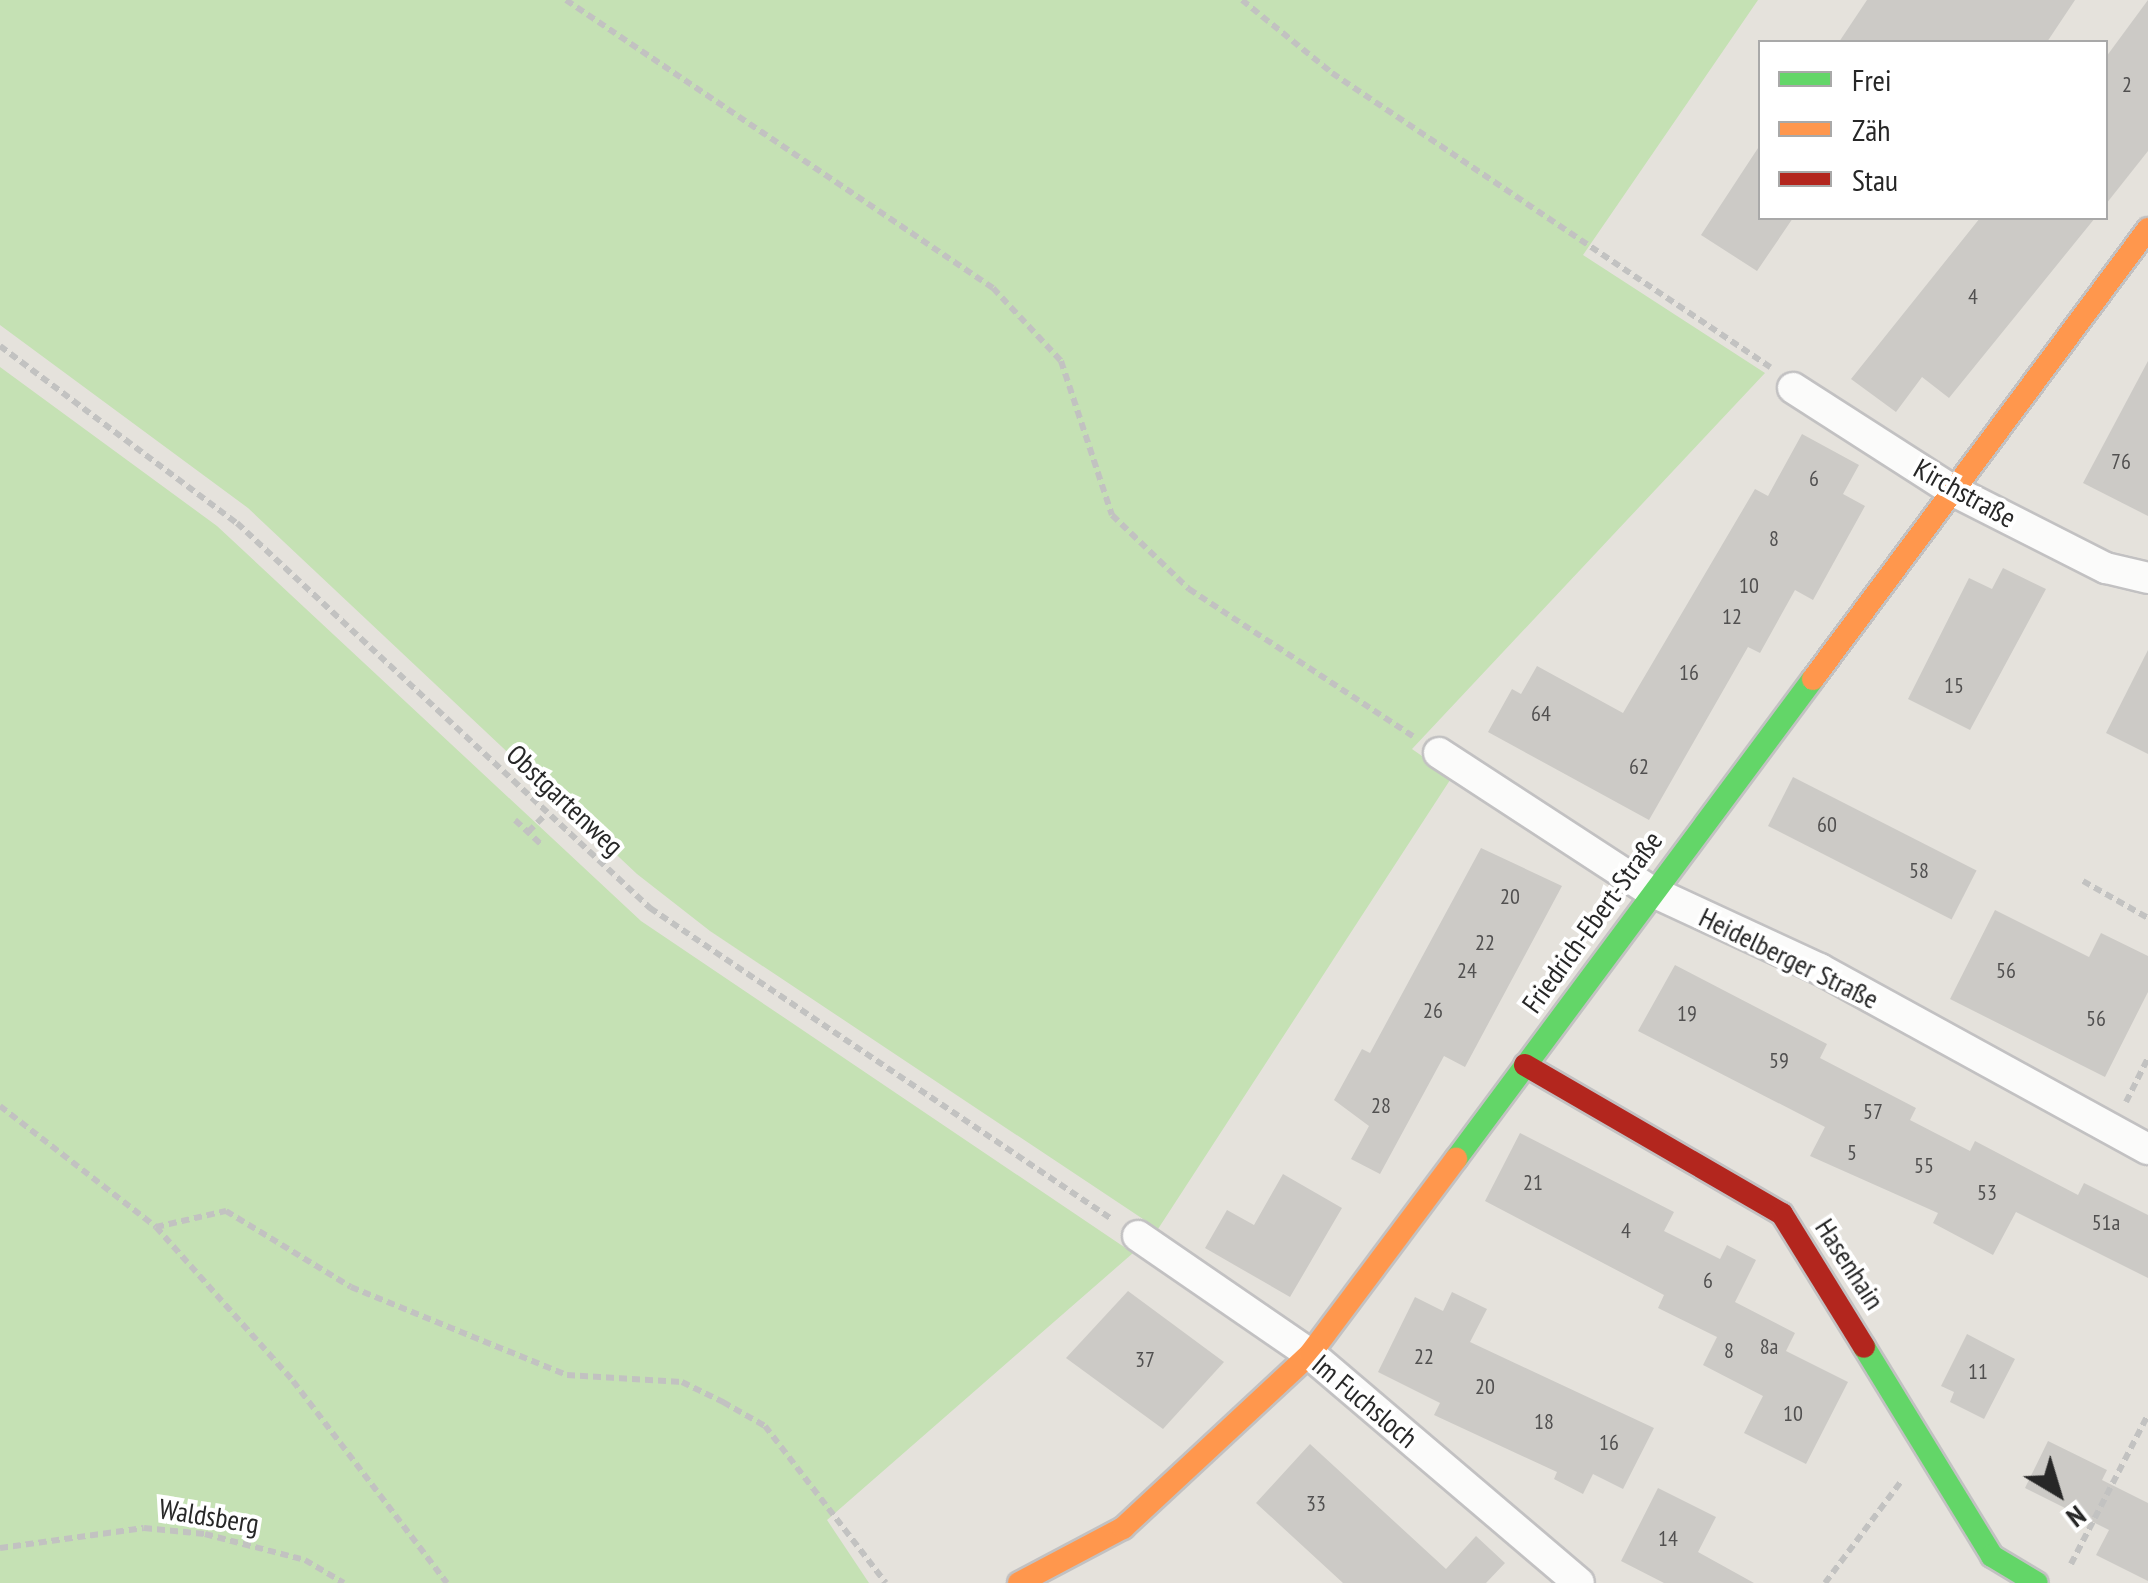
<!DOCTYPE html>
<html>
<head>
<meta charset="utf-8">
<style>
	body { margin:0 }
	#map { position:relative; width:2148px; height:1583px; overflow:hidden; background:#e5e2dc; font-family:"PT Sans Narrow",sans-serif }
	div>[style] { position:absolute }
	.green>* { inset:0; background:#c5e1b4 }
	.building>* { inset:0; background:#cccac6; transform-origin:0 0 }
	.path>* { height:6px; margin-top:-3px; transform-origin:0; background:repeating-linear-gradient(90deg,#c2c2c1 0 8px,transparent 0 13px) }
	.roads { filter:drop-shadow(2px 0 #c2c1c2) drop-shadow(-2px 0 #c2c1c2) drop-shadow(0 2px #c2c1c2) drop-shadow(0 -2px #c2c1c2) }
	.street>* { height:30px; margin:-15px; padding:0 15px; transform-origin:15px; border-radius:15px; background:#fbfbfa }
	.fast>* { height:22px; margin:-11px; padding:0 11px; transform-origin:11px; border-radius:11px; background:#63d668 }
	.slow>* { height:22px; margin:-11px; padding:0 11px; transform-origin:11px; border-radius:11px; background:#ff974d }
	.jam>* { height:22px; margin:-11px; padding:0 11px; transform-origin:11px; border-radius:11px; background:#b3261e }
	span { translate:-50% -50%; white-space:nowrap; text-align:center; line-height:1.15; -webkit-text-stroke:8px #fff; paint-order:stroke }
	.number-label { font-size:22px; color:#515050 }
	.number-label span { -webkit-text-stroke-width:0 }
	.street-label { font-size:28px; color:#272727 }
	.legend { position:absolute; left:1758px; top:40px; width:350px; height:180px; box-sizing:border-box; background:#fff; border:2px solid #a9a9a9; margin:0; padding:12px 18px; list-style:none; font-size:30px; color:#272727 }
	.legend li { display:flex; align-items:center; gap:20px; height:50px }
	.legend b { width:50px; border:2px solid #a9a9a9 }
	.north { position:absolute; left:2008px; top:1443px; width:100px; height:100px; -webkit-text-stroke:8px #fff; paint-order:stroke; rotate:142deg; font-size:28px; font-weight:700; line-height:40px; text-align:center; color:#272727 }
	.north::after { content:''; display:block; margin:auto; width:35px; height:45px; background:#272727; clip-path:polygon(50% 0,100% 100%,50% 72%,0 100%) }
</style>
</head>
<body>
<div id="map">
	<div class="green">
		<i style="clip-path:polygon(0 0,1758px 0,1583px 255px,1765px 373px,1412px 749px,1452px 777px,1158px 1229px,710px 931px,637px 874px,248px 508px,0 325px)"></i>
		<i style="clip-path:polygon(0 367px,217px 526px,641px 921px,1133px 1253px,827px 1520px,869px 1583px,0 1583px)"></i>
	</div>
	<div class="building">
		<i style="clip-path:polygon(1867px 0,2075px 0,2047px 42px,1839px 42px)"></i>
		<i style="clip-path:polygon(2148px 0,2148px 151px,2106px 204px,2106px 57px)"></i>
		<i style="clip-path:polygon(1760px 145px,1760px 218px,1793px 218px,1757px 271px,1701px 235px)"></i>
		<i style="clip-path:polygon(1980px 218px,2095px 218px,1949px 398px,1922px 377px,1896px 412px,1851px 379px)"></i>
		<i style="clip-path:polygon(2148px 361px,2148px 516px,2083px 483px)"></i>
		<i style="clip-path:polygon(1802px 434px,1859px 465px,1843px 494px,1865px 506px,1813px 600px,1795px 590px,1760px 653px,1748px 647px,1649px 820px,1488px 732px,1512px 689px,1521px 694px,1537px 666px,1623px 713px,1755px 489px,1768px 496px)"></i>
		<i style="clip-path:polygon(2003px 568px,2046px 589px,1970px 730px,1908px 699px,1969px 578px,1992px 589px)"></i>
		<i style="clip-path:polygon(2148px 650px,2148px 754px,2106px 733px)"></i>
		<i style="left:1793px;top:777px;width:206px;height:55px;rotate:27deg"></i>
		<i style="clip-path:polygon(1481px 848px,1562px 886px,1465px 1067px,1444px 1056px,1380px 1174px,1351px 1159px,1369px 1126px,1334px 1100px,1362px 1049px,1370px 1053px)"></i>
		<i style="clip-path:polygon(1995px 910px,2089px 957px,2101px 933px,2148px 956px,2148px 992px,2105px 1077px,1950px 999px)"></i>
		<i style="clip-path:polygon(1675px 965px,1827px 1044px,1820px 1058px,1916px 1108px,1910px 1120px,1970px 1151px,1975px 1141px,2078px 1195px,2084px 1183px,2148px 1215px,2148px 1278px,2016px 1212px,1993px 1255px,1933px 1223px,1938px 1213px,1810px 1156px,1825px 1127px,1638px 1031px)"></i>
		<i style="clip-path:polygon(1520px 1133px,1674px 1212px,1664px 1231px,1720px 1259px,1727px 1245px,1756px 1260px,1735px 1302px,1795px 1333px,1786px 1351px,1848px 1382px,1806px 1464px,1744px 1433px,1763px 1396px,1703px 1365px,1717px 1337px,1658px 1308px,1664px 1295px,1485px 1201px)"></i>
		<i style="clip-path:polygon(1283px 1174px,1342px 1208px,1290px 1297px,1205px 1248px,1227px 1210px,1254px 1225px)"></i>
		<i style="clip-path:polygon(1128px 1291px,1224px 1362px,1163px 1429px,1066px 1358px)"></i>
		<i style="clip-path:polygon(1452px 1292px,1487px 1309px,1470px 1342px,1654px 1428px,1623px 1489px,1593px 1474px,1583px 1494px,1554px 1479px,1557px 1472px,1434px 1415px,1440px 1403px,1378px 1372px,1415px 1297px,1443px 1311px)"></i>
		<i style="clip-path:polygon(1967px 1334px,2015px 1359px,1984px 1419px,1950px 1402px,1954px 1392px,1941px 1386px)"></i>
		<i style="clip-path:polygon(2048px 1441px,2107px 1470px,2102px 1480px,2148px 1503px,2148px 1581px,2096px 1555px,2109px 1530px,2025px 1488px)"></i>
		<i style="clip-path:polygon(1310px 1444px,1446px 1569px,1476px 1536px,1505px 1563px,1486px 1583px,1343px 1583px,1256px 1503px)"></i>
		<i style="clip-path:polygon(1658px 1488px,1716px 1517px,1698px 1552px,1754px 1583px,1664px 1583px,1621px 1561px)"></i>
	</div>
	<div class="path">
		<i style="left:566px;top:0;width:515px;rotate:34deg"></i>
		<i style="left:993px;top:288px;width:100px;rotate:47deg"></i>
		<i style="left:1061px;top:361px;width:162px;rotate:71.7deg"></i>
		<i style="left:1112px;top:515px;width:107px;rotate:43.9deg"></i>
		<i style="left:1189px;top:589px;width:268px;rotate:33.3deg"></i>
		<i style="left:1242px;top:0;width:116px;rotate:39deg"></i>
		<i style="left:1332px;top:73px;width:528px;rotate:33.87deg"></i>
		<i style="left:0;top:346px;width:296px;rotate:36.8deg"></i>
		<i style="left:237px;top:523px;width:565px;rotate:42.99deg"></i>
		<i style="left:650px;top:908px;width:558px;rotate:33.97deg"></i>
		<i style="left:515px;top:820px;width:35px;rotate:43deg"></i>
		<i style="left:528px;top:832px;width:25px;rotate:-45deg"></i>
		<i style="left:2083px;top:881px;width:75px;rotate:29.6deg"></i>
		<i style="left:2126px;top:1102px;width:49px;rotate:-63.4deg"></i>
		<i style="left:0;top:1106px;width:197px;rotate:37.8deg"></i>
		<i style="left:156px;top:1227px;width:206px;rotate:48.3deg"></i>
		<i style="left:293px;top:1381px;width:254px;rotate:52.7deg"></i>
		<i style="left:156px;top:1227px;width:72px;rotate:-12.9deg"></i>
		<i style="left:226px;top:1211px;width:146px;rotate:31.3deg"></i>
		<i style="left:351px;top:1287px;width:233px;rotate:22.2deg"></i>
		<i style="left:567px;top:1375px;width:115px;rotate:3.5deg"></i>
		<i style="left:682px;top:1382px;width:46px;rotate:26deg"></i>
		<i style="left:723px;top:1402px;width:48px;rotate:29.7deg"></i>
		<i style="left:765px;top:1426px;width:198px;rotate:52.4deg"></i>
		<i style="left:0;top:1548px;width:145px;rotate:-7.9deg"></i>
		<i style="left:144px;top:1528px;width:61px;rotate:5.6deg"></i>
		<i style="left:205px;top:1534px;width:103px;rotate:14.6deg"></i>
		<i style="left:305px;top:1560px;width:45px;rotate:30.5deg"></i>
		<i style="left:2071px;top:1564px;width:168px;rotate:-62.7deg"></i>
		<i style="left:1825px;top:1583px;width:129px;rotate:-53.2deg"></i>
	</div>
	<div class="roads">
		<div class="street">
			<i style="left:1793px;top:388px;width:189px;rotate:32.7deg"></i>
			<i style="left:1952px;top:490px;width:173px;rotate:26.9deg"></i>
			<i style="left:2106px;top:568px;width:43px;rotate:13.4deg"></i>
			<i style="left:1439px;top:753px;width:253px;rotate:33.1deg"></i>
			<i style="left:1651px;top:891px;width:186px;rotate:24.8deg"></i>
			<i style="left:1820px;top:969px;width:374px;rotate:28.8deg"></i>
			<i style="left:1138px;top:1236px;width:209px;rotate:34.5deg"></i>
			<i style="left:1310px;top:1354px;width:353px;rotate:40.4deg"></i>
		</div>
		<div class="fast">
			<i style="left:1456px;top:1159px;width:598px;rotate:-53.36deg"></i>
			<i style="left:1864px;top:1347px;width:245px;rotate:58.5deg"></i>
			<i style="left:1992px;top:1556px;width:52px;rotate:31deg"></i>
		</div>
		<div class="slow">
			<i style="left:1813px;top:679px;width:561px;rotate:-53.33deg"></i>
			<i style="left:1019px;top:1583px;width:118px;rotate:-27.9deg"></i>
			<i style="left:1123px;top:1528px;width:255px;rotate:-42.9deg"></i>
			<i style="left:1310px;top:1354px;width:244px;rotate:-53.2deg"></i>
		</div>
		<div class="jam">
			<i style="left:1525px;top:1065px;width:297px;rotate:30.1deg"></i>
			<i style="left:1782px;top:1214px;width:156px;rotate:58.3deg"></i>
		</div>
	</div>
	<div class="number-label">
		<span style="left:2127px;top:85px">2</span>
		<span style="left:1973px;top:297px">4</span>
		<span style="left:2121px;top:462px">76</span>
		<span style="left:1814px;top:479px">6</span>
		<span style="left:1774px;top:539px">8</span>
		<span style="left:1749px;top:586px">10</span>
		<span style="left:1732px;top:617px">12</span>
		<span style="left:1689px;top:673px">16</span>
		<span style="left:1954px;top:686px">15</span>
		<span style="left:1541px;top:714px">64</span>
		<span style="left:1639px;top:767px">62</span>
		<span style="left:1827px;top:825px">60</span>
		<span style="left:1919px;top:871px">58</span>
		<span style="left:1510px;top:897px">20</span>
		<span style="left:1485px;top:943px">22</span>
		<span style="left:1467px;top:971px">24</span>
		<span style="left:2006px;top:971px">56</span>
		<span style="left:1433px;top:1011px">26</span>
		<span style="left:1687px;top:1014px">19</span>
		<span style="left:2096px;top:1019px">56</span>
		<span style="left:1779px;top:1061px">59</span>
		<span style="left:1381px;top:1106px">28</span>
		<span style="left:1873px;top:1112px">57</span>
		<span style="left:1852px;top:1153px">5</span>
		<span style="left:1924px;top:1166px">55</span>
		<span style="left:1533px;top:1183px">21</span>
		<span style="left:1987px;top:1193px">53</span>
		<span style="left:2106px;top:1223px">51a</span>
		<span style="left:1626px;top:1231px">4</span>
		<span style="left:1708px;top:1281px">6</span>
		<span style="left:1769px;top:1347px">8a</span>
		<span style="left:1729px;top:1351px">8</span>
		<span style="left:1424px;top:1357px">22</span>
		<span style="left:1145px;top:1360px">37</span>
		<span style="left:1978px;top:1372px">11</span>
		<span style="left:1485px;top:1387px">20</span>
		<span style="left:1793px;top:1414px">10</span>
		<span style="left:1544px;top:1422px">18</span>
		<span style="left:1609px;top:1443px">16</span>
		<span style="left:1316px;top:1504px">33</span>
		<span style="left:1668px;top:1539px">14</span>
	</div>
	<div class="street-label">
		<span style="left:1965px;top:493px;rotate:29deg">Kirchstraße</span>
		<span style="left:565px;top:800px;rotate:43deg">Obstgartenweg</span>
		<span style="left:1592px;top:922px;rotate:-54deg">Friedrich-Ebert-Straße</span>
		<span style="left:1789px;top:958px;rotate:26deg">Heidelberger Straße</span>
		<span style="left:1850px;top:1264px;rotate:57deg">Hasenhain</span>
		<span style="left:1365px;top:1401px;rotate:40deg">Im Fuchsloch</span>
		<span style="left:209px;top:1516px;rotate:9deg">Waldsberg</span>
	</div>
	<ul class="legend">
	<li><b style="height:12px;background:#63d668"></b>Frei</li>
	<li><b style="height:12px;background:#ff974d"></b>Zäh</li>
	<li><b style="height:12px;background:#b3261e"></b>Stau</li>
	</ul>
	<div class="north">N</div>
</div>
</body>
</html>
